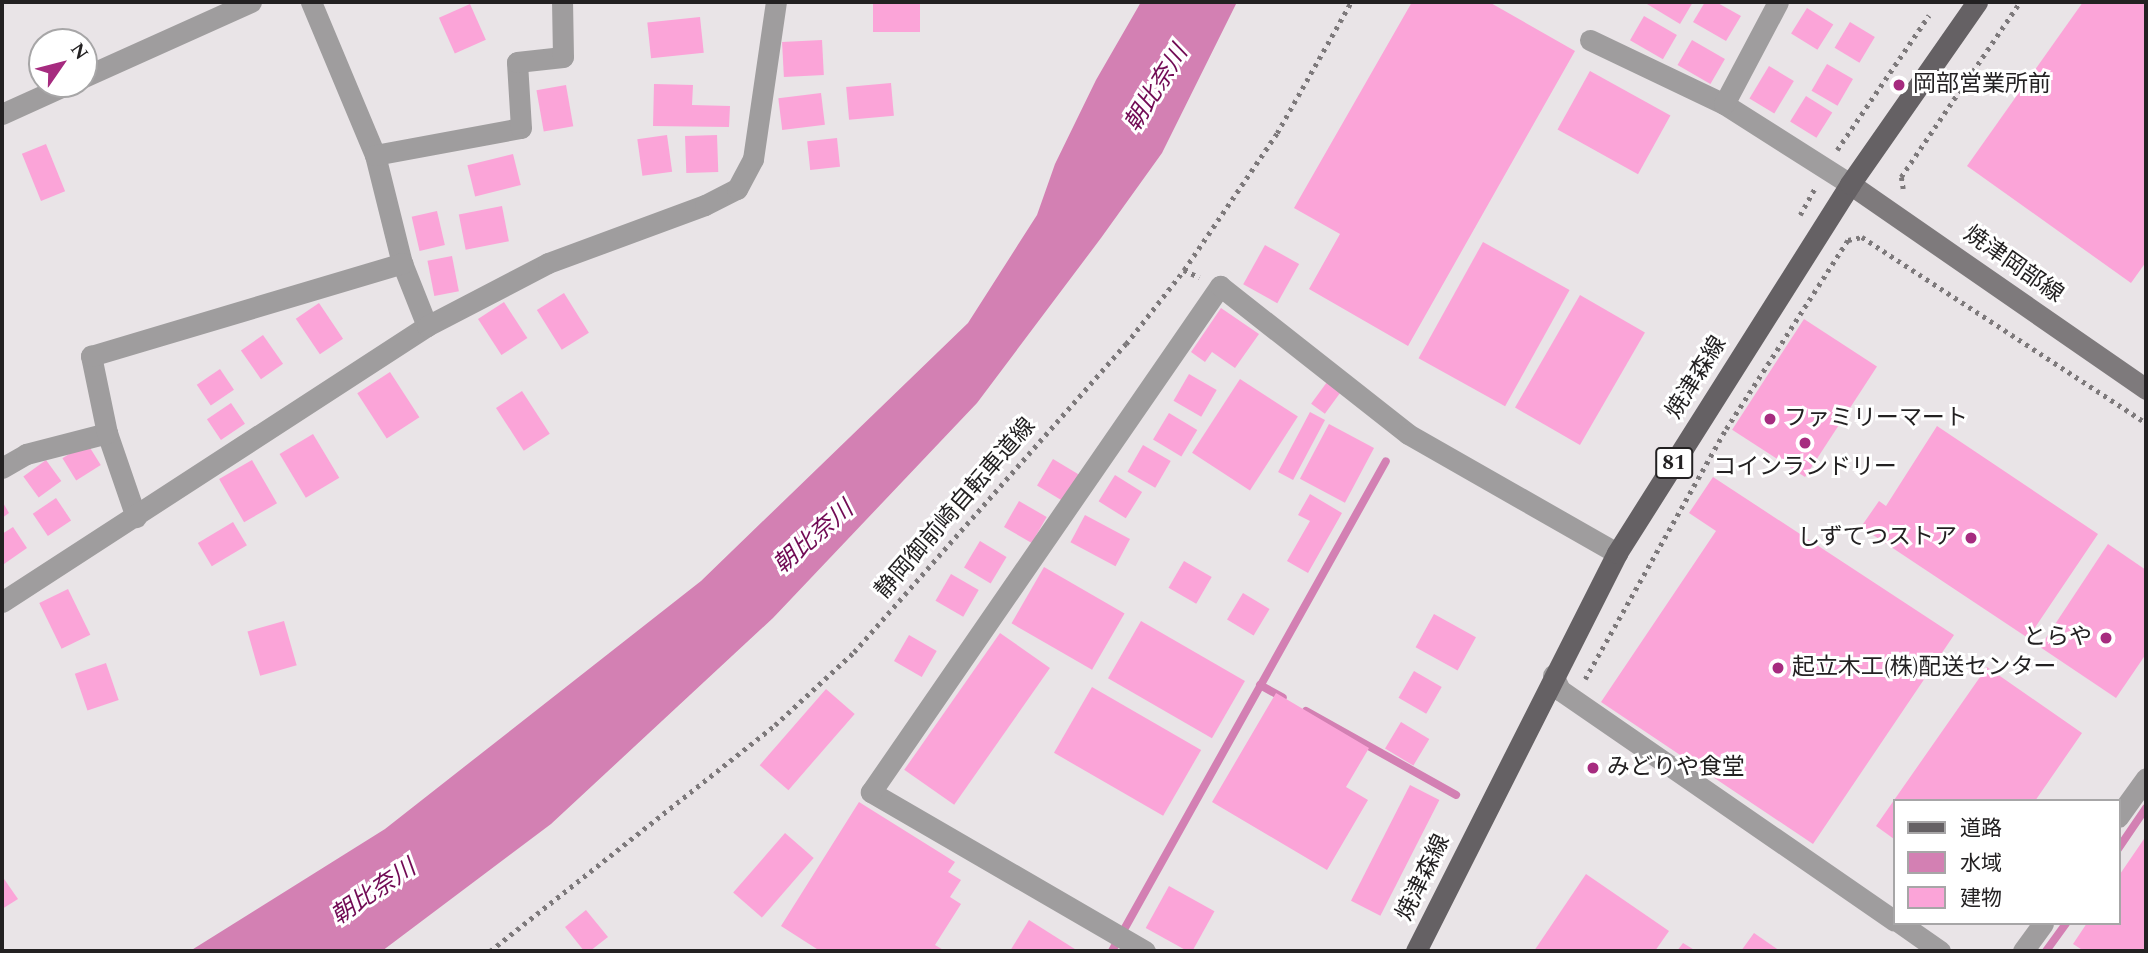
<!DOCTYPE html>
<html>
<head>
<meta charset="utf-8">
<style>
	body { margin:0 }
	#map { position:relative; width:2148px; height:953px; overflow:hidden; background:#e9e4e7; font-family:Spectral,"Noto Sans JP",serif }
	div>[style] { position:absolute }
	.water>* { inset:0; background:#d380b3 }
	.stream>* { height:8px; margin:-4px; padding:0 4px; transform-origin:4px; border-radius:4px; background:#d380b3 }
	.building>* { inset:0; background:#fba4d8; transform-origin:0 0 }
	.path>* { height:4.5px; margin-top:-2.25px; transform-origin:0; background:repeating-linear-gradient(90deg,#7d797b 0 3.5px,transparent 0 8.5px) }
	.street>* { height:21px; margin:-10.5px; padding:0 10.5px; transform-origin:10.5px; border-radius:10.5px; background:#9f9d9e }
	.secondary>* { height:21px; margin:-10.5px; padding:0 10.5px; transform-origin:10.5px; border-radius:10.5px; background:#7e7a7c }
	.primary>* { height:21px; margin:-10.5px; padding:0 10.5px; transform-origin:10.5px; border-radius:10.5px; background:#656164 }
	.dots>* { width:19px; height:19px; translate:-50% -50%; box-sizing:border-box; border:4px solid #fff; border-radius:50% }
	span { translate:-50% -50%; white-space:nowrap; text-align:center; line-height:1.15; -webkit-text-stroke:6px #fff; paint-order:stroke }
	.shield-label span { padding:2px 5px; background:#fff; border:2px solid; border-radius:5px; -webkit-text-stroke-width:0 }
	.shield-label { font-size:21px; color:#232122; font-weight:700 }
	.poi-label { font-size:23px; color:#232122 }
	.left { translate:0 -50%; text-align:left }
	.right { translate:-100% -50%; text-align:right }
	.street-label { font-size:23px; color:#232122 }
	.water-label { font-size:24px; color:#710a54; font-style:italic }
	.frame { position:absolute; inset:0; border:4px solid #232122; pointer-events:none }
	.legend { position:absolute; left:1893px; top:799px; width:228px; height:126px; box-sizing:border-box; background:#fff; border:2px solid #a7a6a7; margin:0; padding:9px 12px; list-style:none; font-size:21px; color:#232122 }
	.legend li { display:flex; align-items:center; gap:14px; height:35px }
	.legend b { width:35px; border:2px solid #a7a6a7 }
	.north { position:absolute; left:28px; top:28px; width:70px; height:70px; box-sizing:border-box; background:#fff; border:2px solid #a7a6a7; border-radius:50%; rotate:55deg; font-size:19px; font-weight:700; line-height:28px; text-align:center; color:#232122 }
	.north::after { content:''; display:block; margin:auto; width:24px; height:32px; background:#a62b7f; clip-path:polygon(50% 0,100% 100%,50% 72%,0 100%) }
</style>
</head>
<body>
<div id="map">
	<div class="water">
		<i style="clip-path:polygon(1141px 2px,1237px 2px,1162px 153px,1101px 238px,977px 403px,773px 618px,551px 824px,382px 951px,190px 951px,385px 829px,701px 581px,968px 323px,1037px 215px,1055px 164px,1096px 80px)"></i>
	</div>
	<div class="stream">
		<i style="left:1260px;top:685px;width:26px;rotate:29deg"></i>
		<i style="left:1306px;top:711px;width:172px;rotate:29.2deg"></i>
		<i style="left:2118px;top:849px;width:50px;rotate:-55.7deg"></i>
		<i style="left:1112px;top:951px;width:561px;rotate:-60.79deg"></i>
		<i style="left:2046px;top:951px;width:34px;rotate:-54deg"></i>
	</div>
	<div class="building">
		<i style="left:873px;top:2px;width:47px;height:30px"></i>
		<i style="clip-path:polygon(1412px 2px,1489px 2px,1575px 51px,1408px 346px,1309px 289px,1340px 234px,1294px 208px)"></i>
		<i style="clip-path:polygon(1649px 2px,1693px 2px,1680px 24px,1647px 4px)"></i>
		<i style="clip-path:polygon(1705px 2px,1716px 2px,1741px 16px,1726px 41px,1693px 22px)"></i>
		<i style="clip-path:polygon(2083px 2px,2146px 2px,2146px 262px,2131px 283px,1967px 166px)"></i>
		<i style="left:470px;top:4px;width:39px;height:34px;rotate:66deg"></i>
		<i style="left:1807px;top:8px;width:31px;height:30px;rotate:32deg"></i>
		<i style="left:1644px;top:16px;width:38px;height:28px;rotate:30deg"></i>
		<i style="left:700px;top:17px;width:36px;height:53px;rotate:84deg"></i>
		<i style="left:1850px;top:22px;width:29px;height:30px;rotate:31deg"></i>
		<i style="left:822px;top:40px;width:35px;height:40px;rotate:87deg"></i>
		<i style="left:1692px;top:40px;width:38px;height:29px;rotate:30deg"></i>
		<i style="left:1827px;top:64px;width:30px;height:31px;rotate:30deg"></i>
		<i style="left:1769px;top:66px;width:29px;height:38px;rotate:31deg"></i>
		<i style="left:1590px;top:71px;width:92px;height:67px;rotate:29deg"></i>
		<i style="left:891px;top:83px;width:33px;height:45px;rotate:85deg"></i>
		<i style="clip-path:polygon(654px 84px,693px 85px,692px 105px,730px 106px,729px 127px,653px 126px)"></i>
		<i style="left:566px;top:85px;width:42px;height:30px;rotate:80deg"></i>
		<i style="left:821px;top:93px;width:32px;height:43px;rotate:83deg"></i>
		<i style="left:1806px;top:96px;width:31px;height:30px;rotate:32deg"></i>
		<i style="left:667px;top:135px;width:37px;height:30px;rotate:82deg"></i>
		<i style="left:717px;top:135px;width:37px;height:32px;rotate:88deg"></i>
		<i style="left:837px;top:138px;width:29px;height:30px;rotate:84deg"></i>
		<i style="left:46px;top:144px;width:51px;height:26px;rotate:68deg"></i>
		<i style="left:513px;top:154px;width:32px;height:47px;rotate:76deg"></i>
		<i style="left:502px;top:206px;width:36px;height:44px;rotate:79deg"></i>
		<i style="left:437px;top:211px;width:35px;height:26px;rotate:77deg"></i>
		<i style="left:1483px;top:242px;width:99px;height:133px;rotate:29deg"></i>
		<i style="left:1265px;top:245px;width:39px;height:45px;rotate:29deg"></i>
		<i style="left:452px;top:256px;width:36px;height:25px;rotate:79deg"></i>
		<i style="left:564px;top:293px;width:47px;height:32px;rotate:58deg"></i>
		<i style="left:1580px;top:295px;width:75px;height:130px;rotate:30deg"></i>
		<i style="left:504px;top:302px;width:43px;height:31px;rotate:57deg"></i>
		<i style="left:319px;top:303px;width:43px;height:28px;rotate:56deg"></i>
		<i style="clip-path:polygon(1221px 308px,1259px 334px,1235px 368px,1212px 352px,1205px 362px,1191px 352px)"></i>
		<i style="left:1804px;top:319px;width:87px;height:132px;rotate:33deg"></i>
		<i style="left:263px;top:335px;width:35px;height:27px;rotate:55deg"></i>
		<i style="left:220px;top:369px;width:25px;height:28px;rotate:56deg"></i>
		<i style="left:390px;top:372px;width:54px;height:39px;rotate:57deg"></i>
		<i style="left:1189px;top:374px;width:32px;height:31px;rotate:30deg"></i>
		<i style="left:1240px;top:379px;width:69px;height:88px;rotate:33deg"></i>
		<i style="left:1327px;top:382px;width:17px;height:27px;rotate:36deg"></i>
		<i style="left:522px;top:391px;width:51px;height:31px;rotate:57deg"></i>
		<i style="left:231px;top:403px;width:25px;height:29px;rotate:56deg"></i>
		<i style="left:1310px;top:412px;width:17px;height:68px;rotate:28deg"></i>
		<i style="left:1169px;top:413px;width:33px;height:31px;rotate:31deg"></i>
		<i style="left:1329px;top:424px;width:51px;height:62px;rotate:28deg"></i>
		<i style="clip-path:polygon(1937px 426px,2098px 534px,2028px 638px,1861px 527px,1879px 501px,1886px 506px)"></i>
		<i style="left:313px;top:434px;width:51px;height:39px;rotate:59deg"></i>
		<i style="left:87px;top:443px;width:26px;height:29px;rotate:58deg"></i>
		<i style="left:1143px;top:445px;width:32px;height:31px;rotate:30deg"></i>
		<i style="left:1053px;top:459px;width:33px;height:31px;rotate:31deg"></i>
		<i style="left:46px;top:460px;width:26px;height:28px;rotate:54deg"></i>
		<i style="left:252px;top:460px;width:50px;height:38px;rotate:60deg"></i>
		<i style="left:1115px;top:475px;width:32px;height:31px;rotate:32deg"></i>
		<i style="clip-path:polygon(1713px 477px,1954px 635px,1813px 844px,1601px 702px,1716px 531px,1689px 513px)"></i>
		<i style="clip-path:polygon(1310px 494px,1342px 513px,1308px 573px,1287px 561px,1310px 521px,1298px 515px)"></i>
		<i style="left:56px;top:498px;width:27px;height:28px;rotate:56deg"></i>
		<i style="clip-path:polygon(2px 501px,9px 513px,2px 518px)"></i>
		<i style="left:1019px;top:501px;width:32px;height:30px;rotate:30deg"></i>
		<i style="left:1085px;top:515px;width:51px;height:31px;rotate:28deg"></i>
		<i style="left:233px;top:522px;width:27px;height:41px;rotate:59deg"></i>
		<i style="clip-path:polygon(13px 527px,27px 548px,4px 564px,2px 534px)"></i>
		<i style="left:980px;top:541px;width:31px;height:31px;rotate:31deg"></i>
		<i style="clip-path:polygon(2108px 544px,2146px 570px,2146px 654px,2116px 698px,2040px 647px)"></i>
		<i style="left:1184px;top:561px;width:32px;height:31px;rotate:30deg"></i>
		<i style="left:1044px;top:567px;width:93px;height:65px;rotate:30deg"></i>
		<i style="left:951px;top:574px;width:32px;height:31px;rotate:30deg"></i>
		<i style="left:68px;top:589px;width:51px;height:32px;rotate:64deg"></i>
		<i style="left:1243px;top:593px;width:31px;height:31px;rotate:31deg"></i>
		<i style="left:1434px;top:614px;width:48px;height:38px;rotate:29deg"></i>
		<i style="left:284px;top:621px;width:46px;height:38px;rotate:74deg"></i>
		<i style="left:1141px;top:621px;width:120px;height:66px;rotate:30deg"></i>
		<i style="left:1000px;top:633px;width:61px;height:167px;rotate:35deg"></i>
		<i style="left:909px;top:635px;width:32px;height:30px;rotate:30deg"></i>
		<i style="left:106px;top:663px;width:39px;height:33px;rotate:71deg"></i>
		<i style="clip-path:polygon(1987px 667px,2082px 733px,2035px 801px,1894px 801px,1894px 839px,1876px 826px)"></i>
		<i style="left:1414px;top:671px;width:32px;height:31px;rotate:30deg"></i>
		<i style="left:1092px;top:687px;width:126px;height:76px;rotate:30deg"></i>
		<i style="left:826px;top:689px;width:38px;height:101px;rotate:41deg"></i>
		<i style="clip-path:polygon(1276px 693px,1369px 748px,1346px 787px,1368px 800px,1327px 870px,1212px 802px)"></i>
		<i style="left:1401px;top:722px;width:33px;height:31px;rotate:31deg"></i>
		<i style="left:1410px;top:785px;width:33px;height:130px;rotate:27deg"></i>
		<i style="clip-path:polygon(859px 802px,955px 862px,948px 872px,961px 880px,950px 897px,961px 904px,935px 945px,945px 951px,820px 951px,781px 926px)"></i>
		<i style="left:785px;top:833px;width:38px;height:79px;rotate:41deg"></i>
		<i style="clip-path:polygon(2146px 836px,2146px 951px,2084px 951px,2073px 944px,2087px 923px,2118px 923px,2118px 877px)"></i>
		<i style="clip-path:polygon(1586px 874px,1669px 931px,1655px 951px,1534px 951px)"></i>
		<i style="clip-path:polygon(2px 876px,18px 899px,2px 909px)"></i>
		<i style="left:1169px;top:886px;width:52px;height:48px;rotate:29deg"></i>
		<i style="clip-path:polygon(586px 910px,608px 937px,590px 951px,584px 951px,565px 927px)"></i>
		<i style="clip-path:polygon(1029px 920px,1078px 951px,1010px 951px)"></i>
		<i style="clip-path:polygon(1754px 933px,1780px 951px,1741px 951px)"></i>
		<i style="clip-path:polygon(1683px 943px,1696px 951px,1677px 951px)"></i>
	</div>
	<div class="path">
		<i style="left:1837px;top:150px;width:163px;rotate:-55.7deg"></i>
		<i style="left:1903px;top:189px;width:12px;rotate:-99deg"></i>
		<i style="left:1901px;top:177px;width:212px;rotate:-55.8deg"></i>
		<i style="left:1800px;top:215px;width:33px;rotate:-61deg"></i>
		<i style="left:1184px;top:270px;width:17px;rotate:25deg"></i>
		<i style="left:1585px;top:679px;width:287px;rotate:-60.6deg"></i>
		<i style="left:1726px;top:429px;width:225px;rotate:-57.2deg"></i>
		<i style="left:1848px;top:240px;width:14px;rotate:-12deg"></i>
		<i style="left:1862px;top:237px;width:339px;rotate:33.2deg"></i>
		<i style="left:490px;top:951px;width:364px;rotate:-38.4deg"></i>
		<i style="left:775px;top:725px;width:108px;rotate:-42.7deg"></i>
		<i style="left:854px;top:652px;width:411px;rotate:-48.6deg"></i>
		<i style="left:1126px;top:344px;width:94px;rotate:-51.9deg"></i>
		<i style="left:1184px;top:270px;width:166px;rotate:-55.8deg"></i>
		<i style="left:1277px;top:133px;width:150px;rotate:-60.5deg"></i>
	</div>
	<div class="street">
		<i style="left:311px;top:2px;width:166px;rotate:67.3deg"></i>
		<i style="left:375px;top:155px;width:111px;rotate:76deg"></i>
		<i style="left:402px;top:263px;width:68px;rotate:68.4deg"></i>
		<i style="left:1590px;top:40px;width:148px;rotate:25.5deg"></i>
		<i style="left:1724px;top:104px;width:149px;rotate:32.4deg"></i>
		<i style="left:84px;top:77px;width:183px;rotate:-24.2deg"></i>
		<i style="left:1724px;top:104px;width:115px;rotate:-62.1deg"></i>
		<i style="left:2px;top:114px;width:72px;rotate:-24.4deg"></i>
		<i style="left:375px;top:155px;width:148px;rotate:-10.5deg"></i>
		<i style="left:521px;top:128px;width:66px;rotate:-93.5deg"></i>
		<i style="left:517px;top:62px;width:46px;rotate:-6.2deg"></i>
		<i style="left:563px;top:57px;width:55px;rotate:-91deg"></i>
		<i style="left:107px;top:433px;width:89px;rotate:71deg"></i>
		<i style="left:2px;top:468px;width:28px;rotate:-30deg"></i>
		<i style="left:26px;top:454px;width:84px;rotate:-14.5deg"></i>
		<i style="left:107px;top:433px;width:79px;rotate:-101.7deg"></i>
		<i style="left:91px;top:356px;width:325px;rotate:-16.6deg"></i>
		<i style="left:2px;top:602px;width:507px;rotate:-33deg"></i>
		<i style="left:427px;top:326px;width:136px;rotate:-27.5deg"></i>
		<i style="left:548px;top:263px;width:167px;rotate:-20.3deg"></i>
		<i style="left:705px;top:205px;width:36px;rotate:-27deg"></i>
		<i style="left:737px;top:189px;width:34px;rotate:-62deg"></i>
		<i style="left:753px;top:159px;width:159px;rotate:-81.7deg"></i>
		<i style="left:1553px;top:675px;width:17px;rotate:65deg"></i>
		<i style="left:1560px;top:690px;width:406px;rotate:34.6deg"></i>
		<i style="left:2118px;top:817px;width:48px;rotate:-54.3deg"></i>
		<i style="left:1900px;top:923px;width:49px;rotate:35deg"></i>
		<i style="left:1145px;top:951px;width:317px;rotate:-149.9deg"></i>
		<i style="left:871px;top:792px;width:615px;rotate:-55.41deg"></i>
		<i style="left:1220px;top:286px;width:239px;rotate:38.2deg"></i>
		<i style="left:1408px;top:434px;width:241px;rotate:29.7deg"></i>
		<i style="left:2023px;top:951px;width:34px;rotate:-54deg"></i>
	</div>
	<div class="secondary">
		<i style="left:1850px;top:184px;width:360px;rotate:34.7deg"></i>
	</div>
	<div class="primary">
		<i style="left:1416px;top:951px;width:446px;rotate:-63.2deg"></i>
		<i style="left:1617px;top:553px;width:436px;rotate:-57.7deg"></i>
		<i style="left:1850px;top:184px;width:222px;rotate:-55.1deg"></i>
	</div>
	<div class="dots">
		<i style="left:1899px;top:85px;background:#a62b7f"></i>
		<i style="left:1770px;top:419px;background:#a62b7f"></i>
		<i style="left:1805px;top:443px;background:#a62b7f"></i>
		<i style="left:1971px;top:538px;background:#a62b7f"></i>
		<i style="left:2106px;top:638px;background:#a62b7f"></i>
		<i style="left:1778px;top:668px;background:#a62b7f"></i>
		<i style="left:1593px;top:768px;background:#a62b7f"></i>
	</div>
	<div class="shield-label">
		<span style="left:1674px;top:463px">81</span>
	</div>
	<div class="poi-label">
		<span class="left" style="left:1913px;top:85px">岡部営業所前</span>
		<span class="left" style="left:1784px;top:419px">ファミリーマート</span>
		<span style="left:1805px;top:468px">コインランドリー</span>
		<span class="right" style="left:1957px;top:538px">しずてつストア</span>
		<span class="right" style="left:2092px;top:638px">とらや</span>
		<span class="left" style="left:1792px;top:668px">起立木工(株)配送センター</span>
		<span class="left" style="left:1607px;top:768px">みどりや食堂</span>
	</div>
	<div class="street-label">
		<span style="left:2013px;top:265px;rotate:35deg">焼津岡部線</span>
		<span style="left:1697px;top:378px;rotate:-58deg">焼津森線</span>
		<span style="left:956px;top:509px;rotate:-49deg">静岡御前崎自転車道線</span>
		<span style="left:1424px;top:878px;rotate:-64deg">焼津森線</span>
	</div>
	<div class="water-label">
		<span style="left:1157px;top:89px;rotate:-58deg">朝比奈川</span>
		<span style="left:814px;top:538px;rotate:-41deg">朝比奈川</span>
		<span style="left:374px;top:893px;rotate:-34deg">朝比奈川</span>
	</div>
	<div class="frame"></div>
	<ul class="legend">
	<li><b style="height:9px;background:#656164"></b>道路</li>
	<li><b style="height:19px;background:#d380b3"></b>水域</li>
	<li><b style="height:19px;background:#fba4d8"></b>建物</li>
	</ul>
	<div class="north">N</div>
</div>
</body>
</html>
